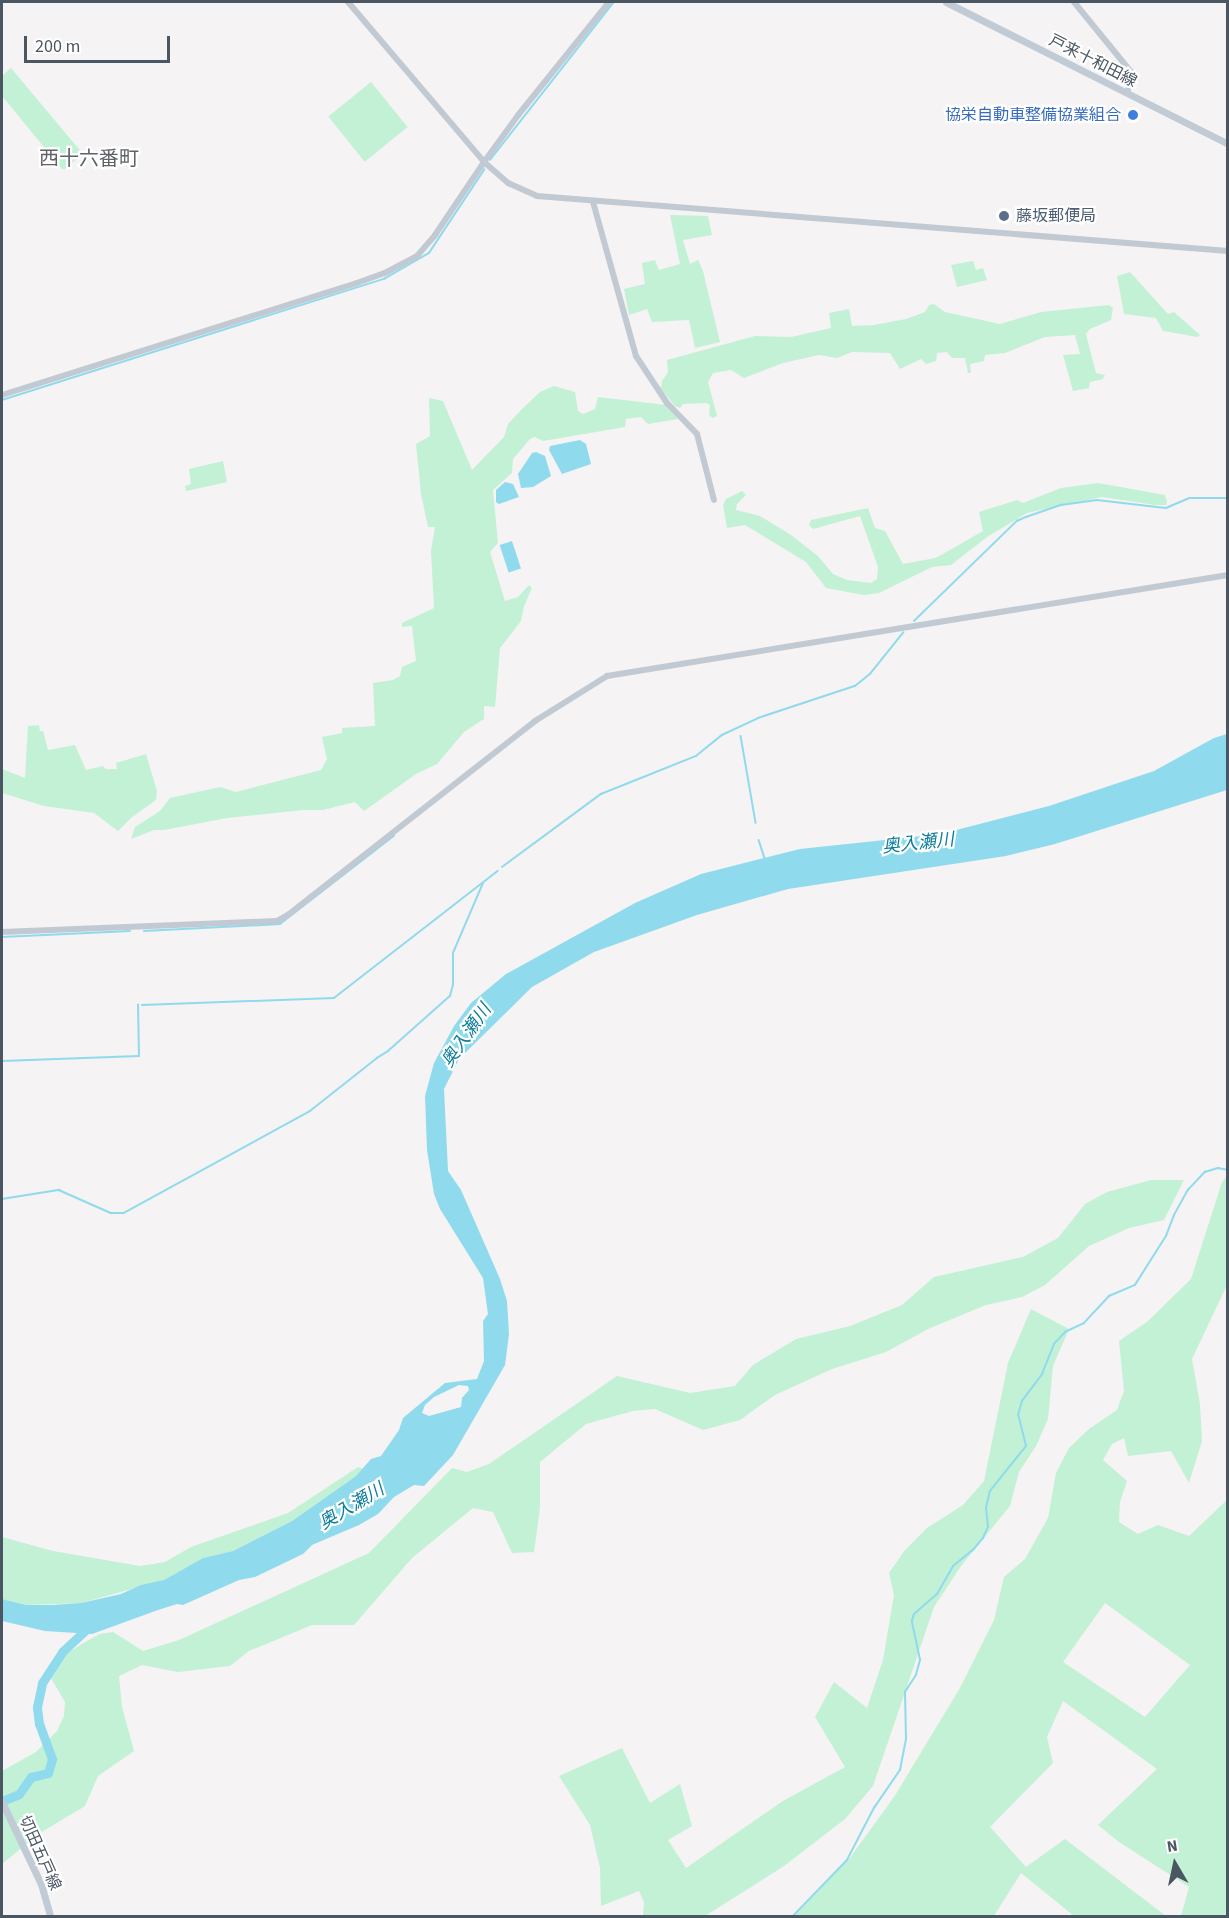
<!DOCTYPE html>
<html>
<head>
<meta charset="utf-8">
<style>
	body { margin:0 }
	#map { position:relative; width:1229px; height:1918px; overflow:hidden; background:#f5f3f3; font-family:"Source Sans 3","Noto Sans JP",sans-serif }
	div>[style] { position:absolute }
	.green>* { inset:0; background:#c3f1d5; transform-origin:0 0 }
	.water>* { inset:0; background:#90daee; transform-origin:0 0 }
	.stream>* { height:1.5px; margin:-0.75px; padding:0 0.75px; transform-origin:0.75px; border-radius:0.75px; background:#90daee }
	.river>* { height:9px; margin:-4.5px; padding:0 4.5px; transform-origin:4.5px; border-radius:4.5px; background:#90daee }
	.tertiary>* { height:6px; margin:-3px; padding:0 3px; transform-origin:3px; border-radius:3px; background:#c1cad2 }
	.secondary>* { height:7px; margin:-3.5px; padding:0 3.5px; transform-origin:3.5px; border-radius:3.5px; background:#c1cbd6 }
	.dots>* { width:16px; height:16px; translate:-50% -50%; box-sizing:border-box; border:3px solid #fff; border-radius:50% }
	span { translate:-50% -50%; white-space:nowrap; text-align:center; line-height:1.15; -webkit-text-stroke:4.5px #fff; paint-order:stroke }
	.street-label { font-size:16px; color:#4a5661 }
	.shop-label { font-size:16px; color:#366cbe }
	.right { translate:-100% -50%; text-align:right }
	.service-label { font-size:16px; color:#4e5e75 }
	.left { translate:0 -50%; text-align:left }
	.water-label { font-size:18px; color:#0c7c9b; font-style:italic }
	.quarter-label { font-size:20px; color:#5f6368 }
	.frame { position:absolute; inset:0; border:3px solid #4a5661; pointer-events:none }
	.north { position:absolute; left:1145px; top:1834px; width:60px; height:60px; -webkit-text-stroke:4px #fff; paint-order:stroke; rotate:351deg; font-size:16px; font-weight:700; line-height:24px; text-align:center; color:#4a5661 }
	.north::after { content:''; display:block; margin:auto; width:21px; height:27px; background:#4a5661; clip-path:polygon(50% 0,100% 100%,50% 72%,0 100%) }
	.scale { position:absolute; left:24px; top:36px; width:146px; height:27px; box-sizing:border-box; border:3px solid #4a5661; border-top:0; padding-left:8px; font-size:18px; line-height:21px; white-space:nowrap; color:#4a5661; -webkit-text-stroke:4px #fff; paint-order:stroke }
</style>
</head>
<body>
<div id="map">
	<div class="green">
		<i style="clip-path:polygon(11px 68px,83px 154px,65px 169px,62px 169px,2px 96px,2px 76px)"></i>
		<i style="left:371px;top:82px;width:58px;height:55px;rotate:51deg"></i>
		<i style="clip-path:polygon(670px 215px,708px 216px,712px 235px,683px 240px,690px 264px,698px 260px,703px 271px,720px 342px,695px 348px,689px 320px,652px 322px,647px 309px,629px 315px,624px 289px,645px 284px,642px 263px,655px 260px,659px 270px,680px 264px)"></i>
		<i style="clip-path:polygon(973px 261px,976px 270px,983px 268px,987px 280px,957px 287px,951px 265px)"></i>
		<i style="clip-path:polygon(1130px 272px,1168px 314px,1174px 312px,1200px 335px,1198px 337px,1163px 331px,1156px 318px,1124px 314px,1117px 276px)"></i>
		<i style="clip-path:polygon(934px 304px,945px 312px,1000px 324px,1041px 312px,1109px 305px,1113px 308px,1111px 320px,1090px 329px,1086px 334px,1096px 373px,1105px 375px,1103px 379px,1090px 382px,1089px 388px,1073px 391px,1063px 355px,1080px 354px,1075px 335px,1045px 337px,1005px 353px,985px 355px,984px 361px,970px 364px,971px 373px,968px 373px,965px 358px,952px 358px,947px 352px,937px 353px,936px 361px,926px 364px,921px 359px,900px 369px,890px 353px,852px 352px,837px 358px,819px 355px,783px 363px,744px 378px,731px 370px,713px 373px,708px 382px,717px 416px,713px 418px,709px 415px,710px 405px,706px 403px,683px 404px,680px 408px,675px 406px,661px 389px,662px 381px,668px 372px,667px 360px,755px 336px,791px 337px,831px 328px,829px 313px,849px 309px,852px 326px,874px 325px,906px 319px,925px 312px,929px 305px)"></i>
		<i style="clip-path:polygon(554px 386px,575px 392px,578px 411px,583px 414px,595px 409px,598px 397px,666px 405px,678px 419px,648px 424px,641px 417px,626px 419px,625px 427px,543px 441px,535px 437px,530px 439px,513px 459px,512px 473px,493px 490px,498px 543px,490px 552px,505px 601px,518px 597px,529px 585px,532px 588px,524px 606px,521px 621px,500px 648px,495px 707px,484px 706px,484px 719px,464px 732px,437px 764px,416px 774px,364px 811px,355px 802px,323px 810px,303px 810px,227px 818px,164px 830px,154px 830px,131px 839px,135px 827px,160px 811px,170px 798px,220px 787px,236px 792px,321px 770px,327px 759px,322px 737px,342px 733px,342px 728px,375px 726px,373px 683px,393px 680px,400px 676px,402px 667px,416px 661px,412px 626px,402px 627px,402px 623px,434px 608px,431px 551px,435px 527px,428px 527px,421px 494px,416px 444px,430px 436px,429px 398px,443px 401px,472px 470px,504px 437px,508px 424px,521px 410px,540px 392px)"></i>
		<i style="clip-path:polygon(223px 461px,227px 482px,186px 491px,185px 486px,191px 484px,189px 469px)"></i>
		<i style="clip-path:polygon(1098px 483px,1165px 495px,1167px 502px,1166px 505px,1155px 505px,1102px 497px,1027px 513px,987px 537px,951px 565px,932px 567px,879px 593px,864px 595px,826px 588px,806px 562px,745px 525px,727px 528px,723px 505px,726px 499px,742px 491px,746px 495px,737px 504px,736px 510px,760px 516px,791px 535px,818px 556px,833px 574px,847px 580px,871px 583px,877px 579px,878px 567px,860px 516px,813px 529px,809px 525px,811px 520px,868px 508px,875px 528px,885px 531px,903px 564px,936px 558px,983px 531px,979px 512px,1017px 500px,1023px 503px,1061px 488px)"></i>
		<i style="clip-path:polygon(39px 725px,40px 731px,43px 731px,48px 750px,75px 745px,86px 770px,103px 766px,106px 769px,117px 769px,116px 763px,146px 754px,157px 791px,156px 800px,132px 817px,118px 831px,94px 813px,44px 806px,2px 793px,2px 769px,25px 778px,28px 726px)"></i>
		<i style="clip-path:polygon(evenodd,1227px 1176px,1227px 1285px,1192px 1359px,1200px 1404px,1202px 1441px,1189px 1483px,1171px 1451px,1128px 1456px,1124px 1438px,1112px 1444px,1103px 1460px,1127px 1481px,1120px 1502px,1119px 1522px,1138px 1534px,1158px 1525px,1189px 1536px,1227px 1500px,1227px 1916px,1181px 1916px,1189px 1887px,1119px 1842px,1098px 1825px,1157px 1769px,1063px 1701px,1047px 1737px,1053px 1763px,990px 1827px,1026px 1867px,1065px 1839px,1166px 1916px,1074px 1916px,1021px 1873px,994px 1916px,793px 1916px,849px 1859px,894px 1797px,960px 1688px,994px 1620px,1004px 1577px,1025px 1559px,1048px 1518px,1056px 1473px,1069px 1448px,1089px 1429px,1117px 1410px,1124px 1391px,1119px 1341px,1147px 1322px,1191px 1279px,1222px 1182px,1227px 1176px,1105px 1603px,1190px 1665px,1145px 1717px,1063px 1662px,1105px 1603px)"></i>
		<i style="clip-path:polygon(1151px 1180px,1184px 1180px,1164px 1220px,1129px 1228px,1089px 1246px,1045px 1285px,1022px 1297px,986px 1305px,928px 1329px,886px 1352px,832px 1369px,775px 1395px,740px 1420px,703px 1430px,655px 1409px,633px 1411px,586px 1424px,540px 1462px,540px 1508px,534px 1552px,512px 1553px,493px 1512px,473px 1508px,412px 1558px,354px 1625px,312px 1625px,249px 1651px,230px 1666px,178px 1672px,142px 1665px,119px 1676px,122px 1707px,134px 1751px,98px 1776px,85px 1806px,40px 1833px,2px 1864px,2px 1771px,36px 1752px,57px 1731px,64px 1716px,65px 1702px,48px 1673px,58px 1659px,80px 1645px,100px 1634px,113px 1632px,143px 1651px,179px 1640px,369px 1553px,452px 1468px,467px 1472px,489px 1464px,617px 1376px,690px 1393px,735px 1386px,753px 1365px,796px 1339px,850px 1326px,902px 1305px,934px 1277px,1023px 1257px,1058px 1238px,1085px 1204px,1107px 1192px)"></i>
		<i style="clip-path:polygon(1031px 1309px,1069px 1329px,1053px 1366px,1048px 1419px,1036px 1446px,1019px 1472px,1010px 1506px,961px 1566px,934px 1607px,873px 1786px,845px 1819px,784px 1866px,705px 1916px,643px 1916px,644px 1902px,639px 1891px,601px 1906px,600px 1868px,590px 1825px,559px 1776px,622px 1748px,650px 1803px,680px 1784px,692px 1826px,668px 1840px,686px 1868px,783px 1801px,845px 1767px,815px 1717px,834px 1682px,867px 1708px,883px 1660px,894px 1595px,889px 1573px,905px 1550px,927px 1528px,963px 1505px,984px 1481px,1008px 1363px)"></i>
		<i style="clip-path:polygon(358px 1467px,363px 1469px,356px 1476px,292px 1521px,233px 1551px,203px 1558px,164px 1580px,81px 1603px,26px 1605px,2px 1599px,2px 1537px,53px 1551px,140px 1566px,165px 1562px,191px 1547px,288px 1513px)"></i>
	</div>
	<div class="water">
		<i style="clip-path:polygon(580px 440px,586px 444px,591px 464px,562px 474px,549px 450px,550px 446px)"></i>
		<i style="clip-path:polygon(536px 452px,545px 456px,551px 476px,533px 487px,521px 488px,518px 474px,532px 453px)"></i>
		<i style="clip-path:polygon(505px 482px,513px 484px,519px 497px,499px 504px,496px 502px,496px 490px)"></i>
		<i style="left:512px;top:541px;width:29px;height:13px;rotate:72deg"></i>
		<i style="clip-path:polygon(evenodd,1227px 734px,1227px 790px,1055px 844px,1006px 856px,788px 889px,697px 915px,594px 952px,532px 987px,459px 1059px,444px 1089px,448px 1171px,461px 1190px,500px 1279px,507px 1301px,509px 1334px,505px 1365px,453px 1455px,424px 1486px,414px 1485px,394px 1497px,378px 1514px,359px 1525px,312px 1545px,303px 1554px,255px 1577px,239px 1580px,183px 1605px,177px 1604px,158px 1610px,92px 1634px,45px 1631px,2px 1621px,2px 1599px,26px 1605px,52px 1605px,81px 1603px,121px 1594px,141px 1585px,164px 1580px,203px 1558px,233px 1551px,292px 1521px,356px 1476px,371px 1459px,381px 1456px,399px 1430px,403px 1418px,445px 1383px,477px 1379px,484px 1361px,483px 1321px,488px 1314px,483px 1278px,440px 1209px,434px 1194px,427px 1150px,425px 1096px,434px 1063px,454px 1026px,471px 1003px,506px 974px,635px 903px,701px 874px,800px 849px,941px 834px,1049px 806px,1154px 771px,1214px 738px,1227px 734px,459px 1385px,468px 1386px,469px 1390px,462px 1398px,461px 1407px,429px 1416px,422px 1413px,425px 1405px,434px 1397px,459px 1385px)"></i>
	</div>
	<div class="stream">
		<i style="left:490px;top:160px;width:201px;rotate:-51.9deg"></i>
		<i style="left:2px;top:400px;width:401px;rotate:-17.6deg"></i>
		<i style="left:384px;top:279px;width:52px;rotate:-30deg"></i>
		<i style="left:429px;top:253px;width:100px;rotate:-56.5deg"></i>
		<i style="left:914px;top:621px;width:144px;rotate:-44.2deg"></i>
		<i style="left:1017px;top:521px;width:10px;rotate:-24deg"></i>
		<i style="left:1026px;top:517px;width:37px;rotate:-19deg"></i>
		<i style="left:1061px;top:505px;width:36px;rotate:-8deg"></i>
		<i style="left:1097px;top:500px;width:69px;rotate:6.6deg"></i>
		<i style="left:1166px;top:508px;width:25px;rotate:-23deg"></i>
		<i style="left:1189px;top:498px;width:39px"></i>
		<i style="left:741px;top:736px;width:88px;rotate:80.2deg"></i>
		<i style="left:759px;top:840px;width:20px;rotate:72deg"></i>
		<i style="left:502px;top:867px;width:123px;rotate:-36.4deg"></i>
		<i style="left:601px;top:794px;width:102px;rotate:-21.8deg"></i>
		<i style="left:696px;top:756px;width:33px;rotate:-39deg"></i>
		<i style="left:722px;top:735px;width:40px;rotate:-25deg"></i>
		<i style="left:758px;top:718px;width:102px;rotate:-18.3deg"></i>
		<i style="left:855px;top:686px;width:19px;rotate:-39deg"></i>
		<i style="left:870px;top:674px;width:53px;rotate:-51.2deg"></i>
		<i style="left:144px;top:931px;width:136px;rotate:-2.9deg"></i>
		<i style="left:280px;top:924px;width:144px;rotate:-37.7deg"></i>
		<i style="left:2px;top:937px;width:128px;rotate:-2.7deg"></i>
		<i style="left:142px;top:1005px;width:192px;rotate:-2.1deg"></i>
		<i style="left:334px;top:998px;width:207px;rotate:-37.8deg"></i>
		<i style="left:2px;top:1061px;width:137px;rotate:-2.1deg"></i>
		<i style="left:139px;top:1056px;width:51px;rotate:-91.1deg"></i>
		<i style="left:2px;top:1199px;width:58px;rotate:-9deg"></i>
		<i style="left:59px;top:1190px;width:57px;rotate:23.9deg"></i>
		<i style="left:111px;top:1213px;width:13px"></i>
		<i style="left:124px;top:1213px;width:212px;rotate:-28.7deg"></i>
		<i style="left:310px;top:1111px;width:85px;rotate:-38.3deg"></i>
		<i style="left:377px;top:1058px;width:13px;rotate:-32deg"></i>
		<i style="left:388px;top:1051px;width:83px;rotate:-41.6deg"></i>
		<i style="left:450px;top:996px;width:11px;rotate:-75deg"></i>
		<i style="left:453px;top:985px;width:32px;rotate:-90deg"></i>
		<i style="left:453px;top:953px;width:76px;rotate:-66.8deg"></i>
		<i style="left:793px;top:1916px;width:78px;rotate:-46deg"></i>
		<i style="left:847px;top:1860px;width:59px;rotate:-62.6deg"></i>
		<i style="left:874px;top:1808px;width:46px;rotate:-55.6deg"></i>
		<i style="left:900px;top:1770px;width:31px;rotate:-79deg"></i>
		<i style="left:906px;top:1740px;width:48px;rotate:-91.2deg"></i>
		<i style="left:905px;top:1692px;width:20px;rotate:-57deg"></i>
		<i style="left:916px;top:1675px;width:16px;rotate:-75deg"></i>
		<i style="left:920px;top:1660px;width:40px;rotate:-102deg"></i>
		<i style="left:912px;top:1621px;width:7px;rotate:-74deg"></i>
		<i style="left:914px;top:1614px;width:30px;rotate:-41deg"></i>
		<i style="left:937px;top:1594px;width:32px;rotate:-60deg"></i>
		<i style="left:953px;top:1566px;width:26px;rotate:-39deg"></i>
		<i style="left:973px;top:1550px;width:16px;rotate:-50deg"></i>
		<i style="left:983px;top:1538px;width:12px;rotate:-66deg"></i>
		<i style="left:988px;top:1527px;width:19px;rotate:-96deg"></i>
		<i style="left:986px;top:1508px;width:17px;rotate:-77deg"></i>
		<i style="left:990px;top:1491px;width:58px;rotate:-51.3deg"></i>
		<i style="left:1026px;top:1446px;width:32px;rotate:-104deg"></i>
		<i style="left:1018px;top:1415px;width:15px;rotate:-74deg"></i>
		<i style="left:1022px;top:1401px;width:34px;rotate:-53deg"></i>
		<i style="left:1042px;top:1374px;width:32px;rotate:-68deg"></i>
		<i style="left:1054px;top:1344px;width:16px;rotate:-47deg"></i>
		<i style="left:1065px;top:1332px;width:21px;rotate:-25deg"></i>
		<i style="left:1084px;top:1323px;width:37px;rotate:-47deg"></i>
		<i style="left:1109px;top:1296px;width:28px;rotate:-23deg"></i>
		<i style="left:1135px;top:1285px;width:58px;rotate:-57.7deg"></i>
		<i style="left:1166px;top:1236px;width:22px;rotate:-69deg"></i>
		<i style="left:1174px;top:1215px;width:29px;rotate:-61deg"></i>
		<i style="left:1188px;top:1190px;width:25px;rotate:-47deg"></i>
		<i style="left:1205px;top:1172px;width:14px;rotate:-17deg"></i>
		<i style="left:1218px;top:1168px;width:10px;rotate:11deg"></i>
	</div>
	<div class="river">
		<i style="left:2px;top:1801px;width:18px;rotate:-22deg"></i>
		<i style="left:19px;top:1794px;width:21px;rotate:-55deg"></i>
		<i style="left:31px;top:1777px;width:17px;rotate:-13deg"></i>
		<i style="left:48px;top:1773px;width:15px;rotate:-74deg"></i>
		<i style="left:52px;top:1759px;width:37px;rotate:-110deg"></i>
		<i style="left:39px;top:1724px;width:17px;rotate:-97deg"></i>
		<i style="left:37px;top:1707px;width:25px;rotate:-78deg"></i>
		<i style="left:42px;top:1683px;width:38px;rotate:-57deg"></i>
		<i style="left:63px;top:1651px;width:35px;rotate:-43deg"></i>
	</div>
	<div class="tertiary">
		<i style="left:348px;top:2px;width:210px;rotate:49.6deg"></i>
		<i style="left:484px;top:162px;width:32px;rotate:41deg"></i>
		<i style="left:508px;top:183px;width:32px;rotate:24deg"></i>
		<i style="left:537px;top:196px;width:693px;rotate:4.55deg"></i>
		<i style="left:1074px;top:2px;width:90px;rotate:50.8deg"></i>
		<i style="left:1131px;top:72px;width:7px;rotate:82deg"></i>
		<i style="left:1132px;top:79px;width:15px;rotate:110deg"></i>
		<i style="left:593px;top:202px;width:160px;rotate:74.4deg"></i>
		<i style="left:636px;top:356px;width:56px;rotate:56.6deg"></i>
		<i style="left:667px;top:403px;width:43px;rotate:45.9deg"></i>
		<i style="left:697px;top:434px;width:68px;rotate:75.6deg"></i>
		<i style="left:2px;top:395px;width:372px;rotate:-17.5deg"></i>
		<i style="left:357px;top:283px;width:30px;rotate:-20deg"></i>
		<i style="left:385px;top:273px;width:36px;rotate:-28deg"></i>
		<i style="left:417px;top:256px;width:28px;rotate:-49deg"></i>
		<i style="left:435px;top:235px;width:88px;rotate:-56.1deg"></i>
		<i style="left:484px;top:162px;width:59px;rotate:-53.9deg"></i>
		<i style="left:519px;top:114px;width:144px;rotate:-51.2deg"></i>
		<i style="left:2px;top:932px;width:275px;rotate:-2.3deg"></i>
		<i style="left:277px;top:921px;width:14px;rotate:-30deg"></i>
		<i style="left:289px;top:914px;width:313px;rotate:-38.1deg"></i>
		<i style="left:535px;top:721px;width:85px;rotate:-32deg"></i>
		<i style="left:607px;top:676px;width:629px;rotate:-9.24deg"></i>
	</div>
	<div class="secondary">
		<i style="left:946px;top:2px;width:316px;rotate:26.7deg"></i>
		<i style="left:2px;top:1802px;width:91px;rotate:64.6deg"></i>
		<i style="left:41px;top:1884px;width:33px;rotate:74deg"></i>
	</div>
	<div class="dots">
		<i style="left:1133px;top:115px;background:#3f7fe0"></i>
		<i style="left:1004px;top:216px;background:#5c6f8a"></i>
	</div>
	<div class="street-label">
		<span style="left:1093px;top:61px;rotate:27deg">戸来十和田線</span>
		<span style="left:40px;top:1853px;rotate:66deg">切田五戸線</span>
	</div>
	<div class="shop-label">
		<span class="right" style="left:1121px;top:115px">協栄自動車整備協業組合</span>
	</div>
	<div class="service-label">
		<span class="left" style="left:1016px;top:216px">藤坂郵便局</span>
	</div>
	<div class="water-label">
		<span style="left:918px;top:844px;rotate:-6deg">奥入瀬川</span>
		<span style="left:467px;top:1036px;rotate:-55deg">奥入瀬川</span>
		<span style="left:352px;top:1507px;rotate:-31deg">奥入瀬川</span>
	</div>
	<div class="quarter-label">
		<span style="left:89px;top:159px">西十六番町</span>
	</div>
	<div class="frame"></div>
	<div class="north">N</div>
	<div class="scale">200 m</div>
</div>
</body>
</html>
